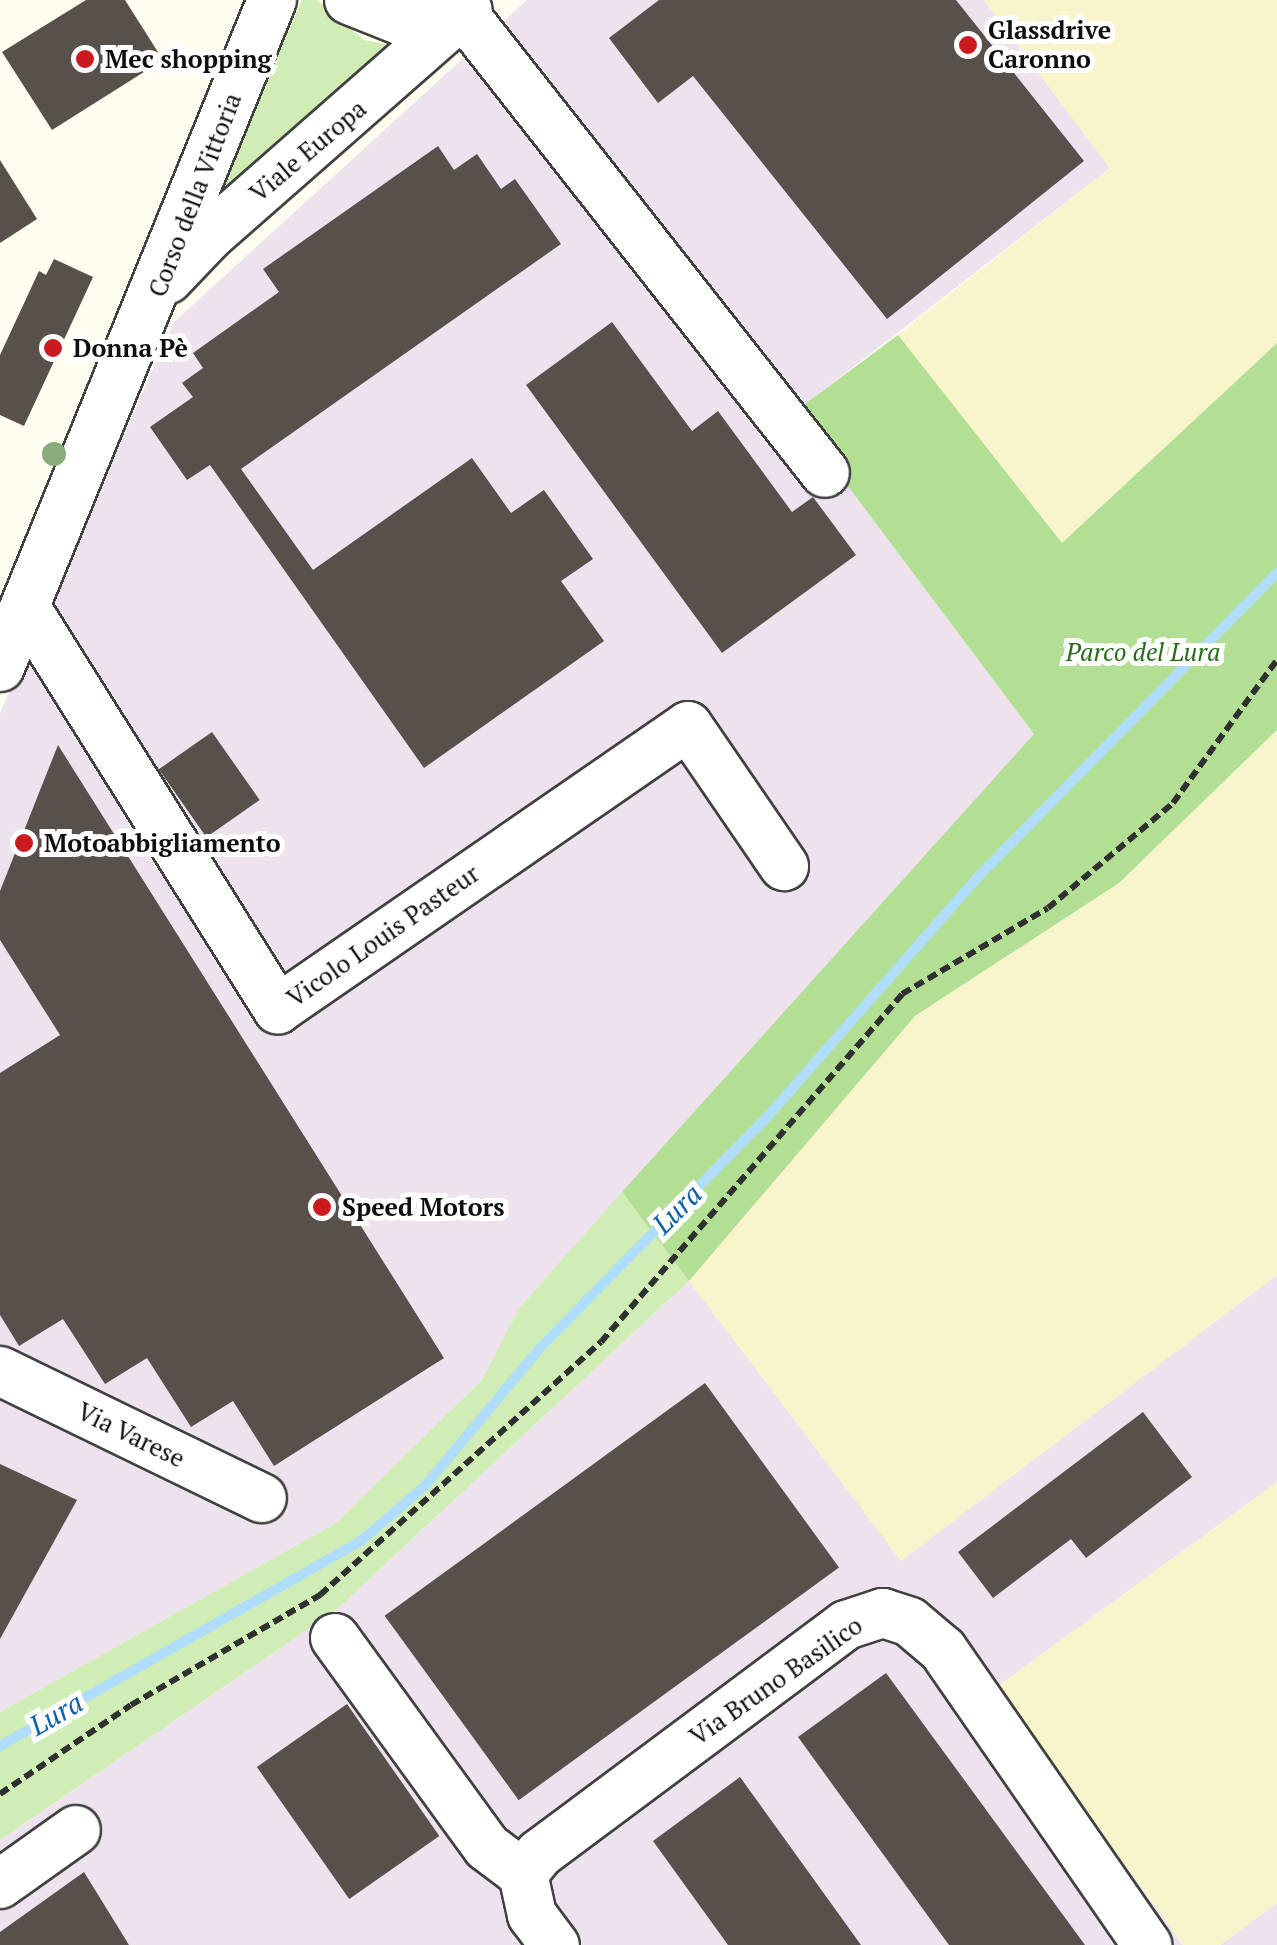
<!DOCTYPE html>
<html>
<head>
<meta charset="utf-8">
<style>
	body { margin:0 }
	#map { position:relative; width:1277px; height:1945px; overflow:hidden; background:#fffcf0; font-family:"PT Serif",serif }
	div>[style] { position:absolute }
	.industrial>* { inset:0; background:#ede2ee }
	.farmland>* { inset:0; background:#f8f5cd }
	.green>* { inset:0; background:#d1edb6 }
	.forest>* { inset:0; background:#b3df94 }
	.stream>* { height:10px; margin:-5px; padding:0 5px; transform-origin:5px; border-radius:5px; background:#b0ddfb }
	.building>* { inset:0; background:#58504a; transform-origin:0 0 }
	.path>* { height:6px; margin-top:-3px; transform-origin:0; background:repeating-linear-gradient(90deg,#303030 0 10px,transparent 0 15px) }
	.roads { filter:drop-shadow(2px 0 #414141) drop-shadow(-2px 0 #414141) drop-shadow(0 2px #414141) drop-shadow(0 -2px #414141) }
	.minor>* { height:48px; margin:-24px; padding:0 24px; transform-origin:24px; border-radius:24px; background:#fff }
	.trees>* { width:24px; height:24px; margin:-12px; border-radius:50%; background:#88ad7a }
	.dots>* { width:28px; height:28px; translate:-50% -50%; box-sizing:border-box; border:5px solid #fff; border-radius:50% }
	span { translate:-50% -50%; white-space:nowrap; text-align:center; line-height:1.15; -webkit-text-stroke:10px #fff; paint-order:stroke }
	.poi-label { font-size:25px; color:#0e0e0e; font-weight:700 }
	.left { translate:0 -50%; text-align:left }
	.street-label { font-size:25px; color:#0e0e0e }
	.park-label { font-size:25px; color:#276c19; font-style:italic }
	.water-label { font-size:28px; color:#0d61ab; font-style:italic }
</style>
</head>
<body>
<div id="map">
	<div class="industrial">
		<i style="clip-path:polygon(527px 0,984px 0,1110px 168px,794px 413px,1035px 734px,520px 1307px,481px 1381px,336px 1523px,0 1712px,0 713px,174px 322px)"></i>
		<i style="clip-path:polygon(1277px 1275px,1277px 1482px,997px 1687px,1183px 1945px,0 1945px,0 1840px,336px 1610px,689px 1281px,901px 1560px)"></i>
		<i style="clip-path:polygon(1277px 1903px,1277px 1945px,1220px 1945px)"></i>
	</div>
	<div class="farmland">
		<i style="clip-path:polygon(984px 0,1277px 0,1277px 343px,1061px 544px,898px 335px,1110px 168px)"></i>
		<i style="clip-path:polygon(1277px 730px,1277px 1275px,901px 1561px,689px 1281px,915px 1016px,1119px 883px)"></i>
		<i style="clip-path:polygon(1277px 1482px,1277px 1903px,1220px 1945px,1183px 1945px,997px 1687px)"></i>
	</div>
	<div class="green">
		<i style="clip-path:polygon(302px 0,317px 0,364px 40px,391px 45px,209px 207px)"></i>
		<i style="clip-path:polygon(622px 1192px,689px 1281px,336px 1610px,0 1840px,0 1712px,336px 1523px,481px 1381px,520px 1307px)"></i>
	</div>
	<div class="forest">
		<i style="clip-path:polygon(898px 335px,1062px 543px,1277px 343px,1277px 730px,1119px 883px,915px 1016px,689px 1281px,622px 1192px,1034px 734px,793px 413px)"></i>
	</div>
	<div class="stream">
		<i style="left:0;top:1746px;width:417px;rotate:-29.6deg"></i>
		<i style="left:362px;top:1540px;width:83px;rotate:-40.6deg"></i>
		<i style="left:425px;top:1486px;width:178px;rotate:-50.2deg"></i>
		<i style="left:539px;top:1349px;width:327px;rotate:-45.5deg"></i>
		<i style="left:768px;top:1116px;width:314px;rotate:-48.7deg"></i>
		<i style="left:975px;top:880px;width:431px;rotate:-45.5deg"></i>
	</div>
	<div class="building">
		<i style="clip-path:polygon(86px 0,125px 0,163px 60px,52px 130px,2px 52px)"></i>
		<i style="clip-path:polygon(659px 0,956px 0,1084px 161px,887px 319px,693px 76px,658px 103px,609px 38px)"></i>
		<i style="clip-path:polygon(438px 146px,454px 170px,477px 154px,501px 189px,515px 179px,561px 244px,241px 469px,313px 570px,472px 458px,511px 513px,544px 490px,593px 559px,561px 581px,604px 641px,424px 768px,210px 465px,187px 480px,150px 427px,193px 397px,182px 383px,203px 368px,193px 353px,279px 292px,263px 269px)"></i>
		<i style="clip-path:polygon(0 160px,37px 219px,0 243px)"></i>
		<i style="clip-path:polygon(54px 259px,93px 277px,24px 426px,0 415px,0 355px,39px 271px,46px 275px)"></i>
		<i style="clip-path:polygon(612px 322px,692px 431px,718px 411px,792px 512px,813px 497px,856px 555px,722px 653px,526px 385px)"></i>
		<i style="left:212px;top:732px;width:83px;height:65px;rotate:55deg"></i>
		<i style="clip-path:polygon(58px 745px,444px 1358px,274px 1466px,233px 1401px,191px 1427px,147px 1358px,105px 1384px,63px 1319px,19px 1346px,0 1315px,0 1073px,60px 1035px,0 940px,0 891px)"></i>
		<i style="left:705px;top:1383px;width:228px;height:396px;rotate:54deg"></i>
		<i style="clip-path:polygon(1143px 1412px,1192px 1477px,1086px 1558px,1071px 1539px,993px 1598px,958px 1552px)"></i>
		<i style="clip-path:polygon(0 1464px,77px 1500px,0 1639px)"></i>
		<i style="clip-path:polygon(886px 1673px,1085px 1945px,949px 1945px,798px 1737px)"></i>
		<i style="left:347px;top:1704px;width:161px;height:110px;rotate:55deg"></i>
		<i style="clip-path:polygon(740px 1777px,861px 1945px,728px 1945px,653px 1841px)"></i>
		<i style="clip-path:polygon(84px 1872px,129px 1945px,0 1945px,0 1932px)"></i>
	</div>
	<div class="path">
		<i style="left:0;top:1794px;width:158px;rotate:-34.2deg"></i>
		<i style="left:131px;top:1705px;width:219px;rotate:-30.2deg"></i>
		<i style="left:320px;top:1595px;width:378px;rotate:-42deg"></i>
		<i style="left:601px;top:1342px;width:460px;rotate:-49.1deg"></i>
		<i style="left:902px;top:994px;width:169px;rotate:-30.5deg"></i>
		<i style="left:1048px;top:908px;width:163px;rotate:-40deg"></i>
		<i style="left:1173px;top:803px;width:177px;rotate:-54deg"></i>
	</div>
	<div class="roads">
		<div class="minor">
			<i style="left:349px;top:0;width:62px;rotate:21.6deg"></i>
			<i style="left:407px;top:23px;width:62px;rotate:-12deg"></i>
			<i style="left:463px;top:13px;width:585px;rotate:51.8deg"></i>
			<i style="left:168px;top:279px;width:58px;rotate:-46.4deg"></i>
			<i style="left:208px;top:237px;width:339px;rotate:-41.3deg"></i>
			<i style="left:26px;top:608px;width:474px;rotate:57.9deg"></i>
			<i style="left:278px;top:1009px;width:498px;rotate:-34.6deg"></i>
			<i style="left:688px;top:726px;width:170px;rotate:55.6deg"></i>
			<i style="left:0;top:667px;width:720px;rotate:-67.81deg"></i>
			<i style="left:0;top:1371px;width:291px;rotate:25.9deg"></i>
			<i style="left:335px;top:1638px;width:258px;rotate:54deg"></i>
			<i style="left:487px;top:1847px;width:45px;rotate:36.9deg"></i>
			<i style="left:523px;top:1874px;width:26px;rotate:-51deg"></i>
			<i style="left:539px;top:1854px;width:383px;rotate:-36.7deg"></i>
			<i style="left:846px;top:1625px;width:39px;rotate:-18deg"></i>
			<i style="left:883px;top:1613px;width:28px;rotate:18deg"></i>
			<i style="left:910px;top:1622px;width:43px;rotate:40.3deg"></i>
			<i style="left:943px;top:1650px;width:359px;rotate:55.3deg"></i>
			<i style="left:523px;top:1874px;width:42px;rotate:77.6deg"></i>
			<i style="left:532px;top:1915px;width:38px;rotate:53deg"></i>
			<i style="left:0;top:1884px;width:93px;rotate:-35.4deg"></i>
		</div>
	</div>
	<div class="trees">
		<i style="left:54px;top:454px"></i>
	</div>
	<div class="dots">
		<i style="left:968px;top:45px;background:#cb1a1d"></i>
		<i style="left:85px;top:59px;background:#cb1a1d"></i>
		<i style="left:53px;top:348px;background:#cb1a1d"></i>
		<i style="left:24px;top:843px;background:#cb1a1d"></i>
		<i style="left:322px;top:1207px;background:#cb1a1d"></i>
	</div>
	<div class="poi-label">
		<span class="left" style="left:988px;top:45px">Glassdrive<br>Caronno</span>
		<span class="left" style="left:105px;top:59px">Mec shopping</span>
		<span class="left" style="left:73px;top:348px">Donna Pè</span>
		<span class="left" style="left:44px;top:843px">Motoabbigliamento</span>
		<span class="left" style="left:342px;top:1207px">Speed Motors</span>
	</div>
	<div class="street-label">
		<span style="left:308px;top:151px;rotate:-40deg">Viale Europa</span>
		<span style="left:195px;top:195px;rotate:-69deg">Corso della Vittoria</span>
		<span style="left:383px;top:936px;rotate:-35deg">Vicolo Louis Pasteur</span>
		<span style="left:131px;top:1435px;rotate:26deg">Via Varese</span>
		<span style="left:776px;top:1681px;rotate:-35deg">Via Bruno Basilico</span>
	</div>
	<div class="park-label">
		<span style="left:1143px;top:652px">Parco del Lura</span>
	</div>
	<div class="water-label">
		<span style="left:677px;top:1209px;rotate:-45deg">Lura</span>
		<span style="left:56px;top:1714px;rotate:-30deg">Lura</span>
	</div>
</div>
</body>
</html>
